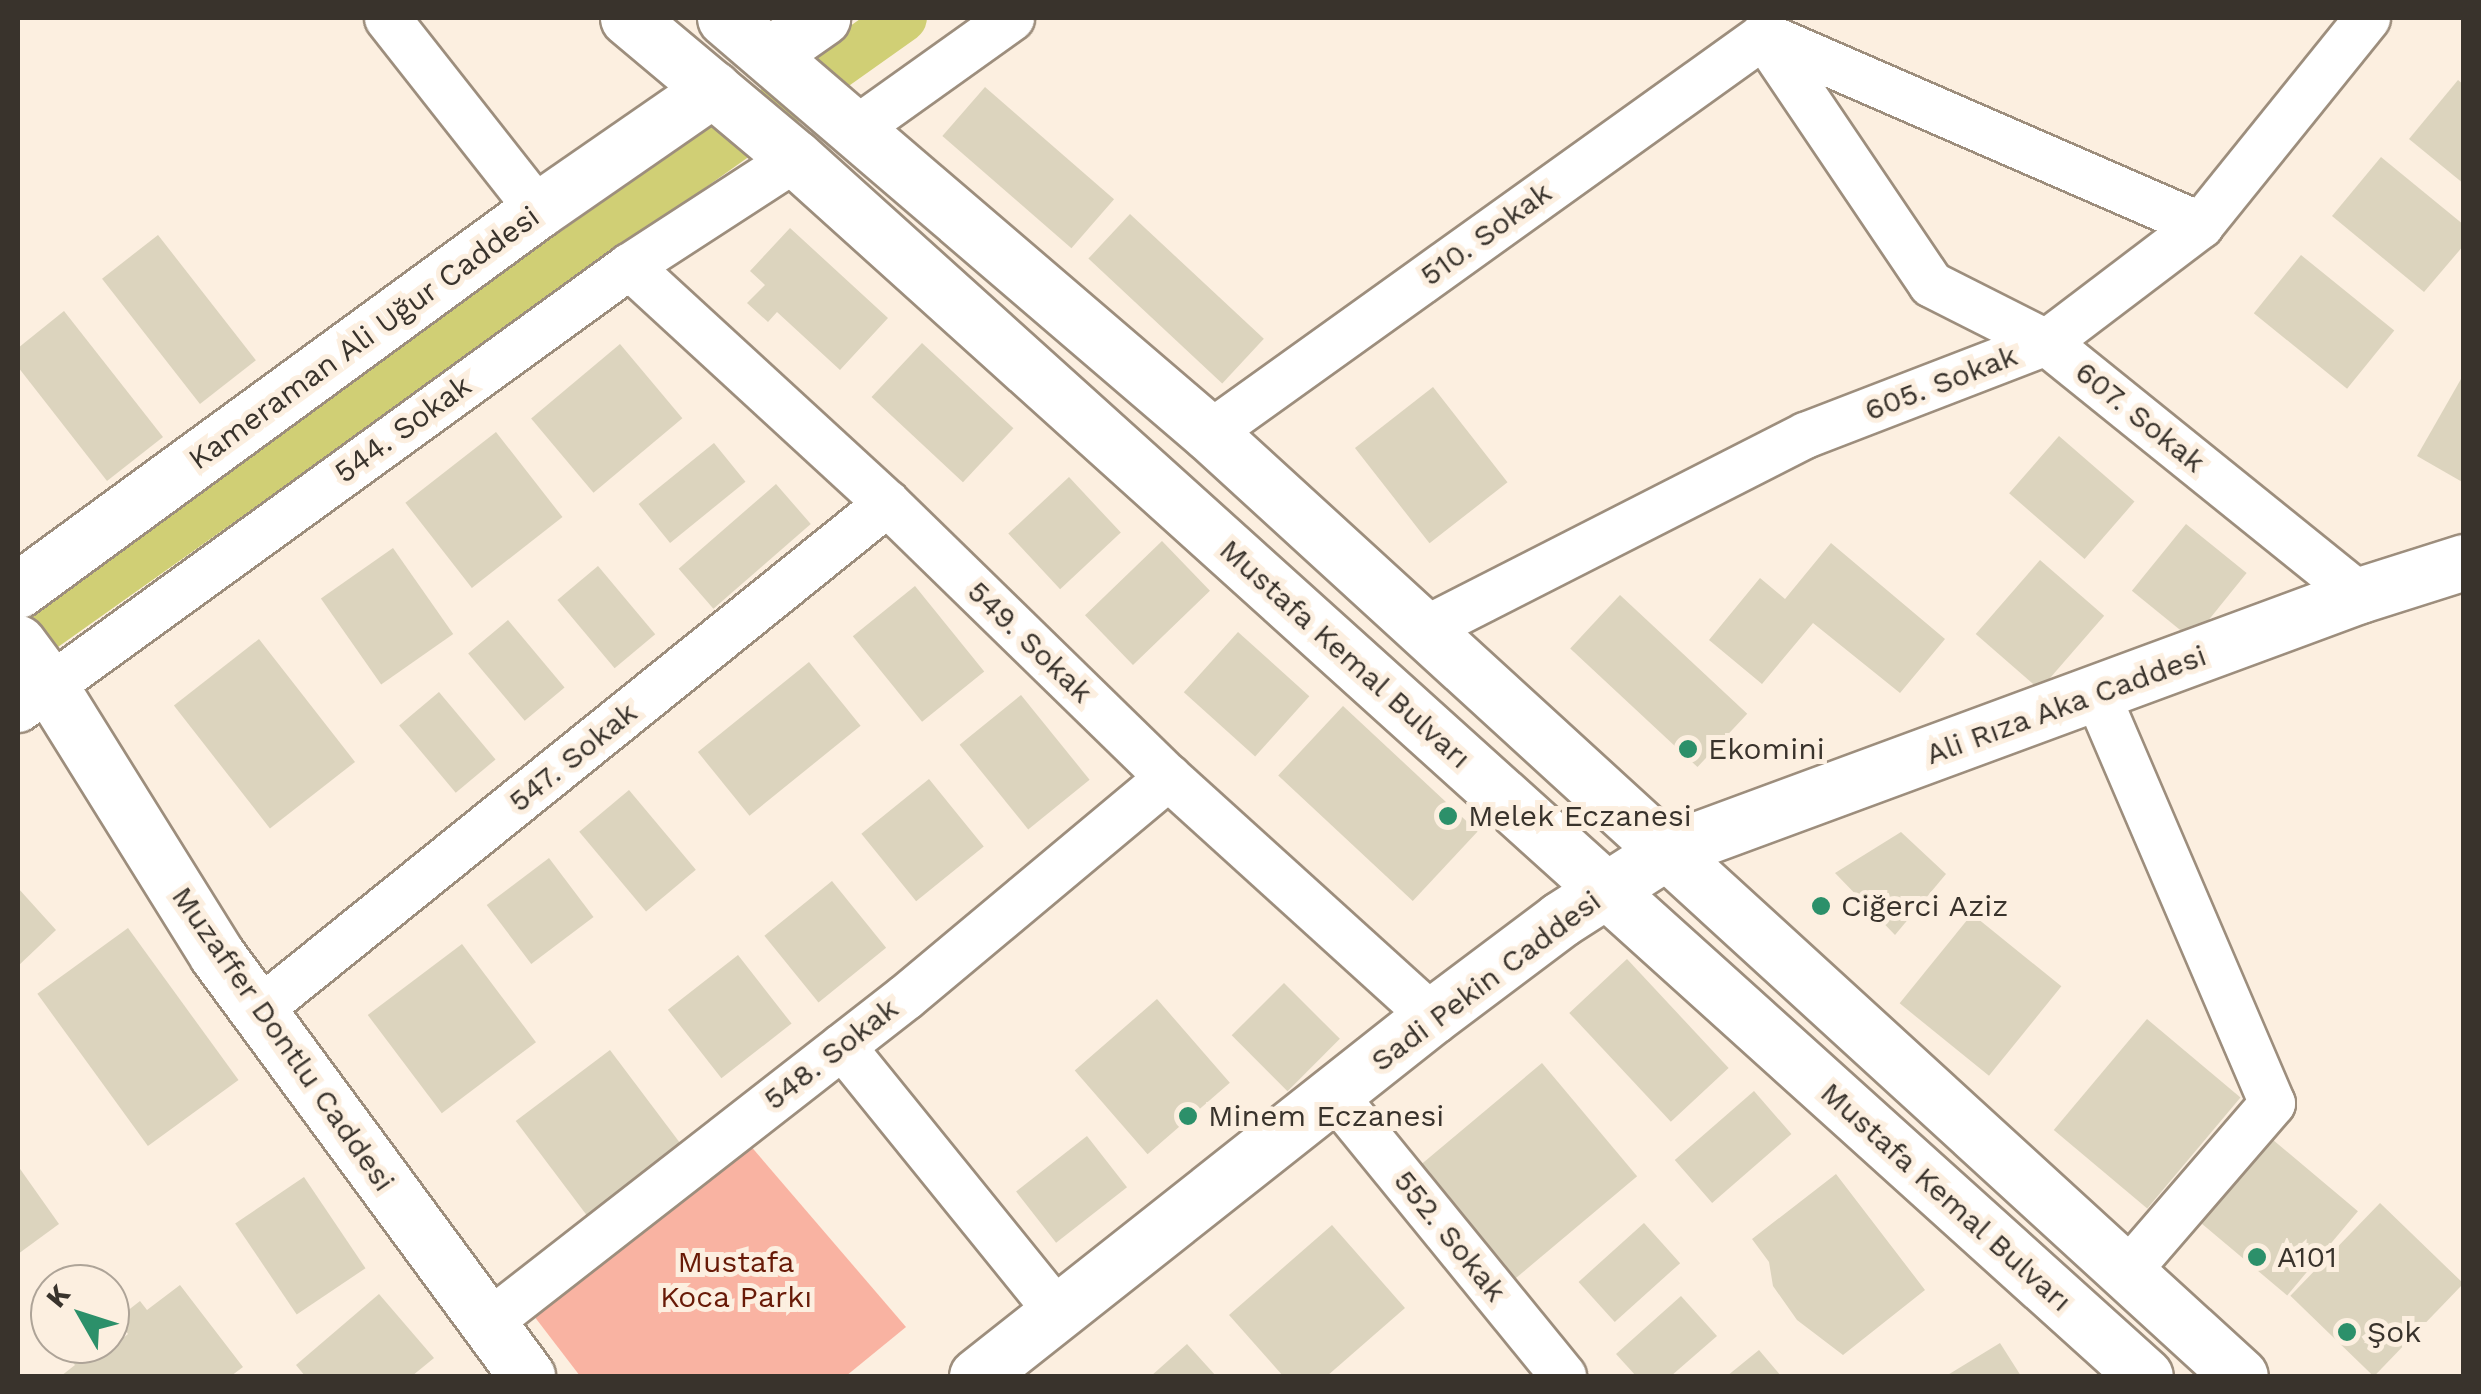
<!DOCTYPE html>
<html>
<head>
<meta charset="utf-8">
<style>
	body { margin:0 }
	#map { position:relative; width:2481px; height:1394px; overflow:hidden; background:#fcefe0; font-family:"Work Sans",sans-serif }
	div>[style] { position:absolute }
	.green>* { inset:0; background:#f9b3a2 }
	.canal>* { height:48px; margin:-24px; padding:0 24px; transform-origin:24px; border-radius:24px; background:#d0cf75 }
	.building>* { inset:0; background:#dcd4be; transform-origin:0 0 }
	.roads { filter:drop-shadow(2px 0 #9d8e7d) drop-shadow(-2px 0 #9d8e7d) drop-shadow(0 2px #9d8e7d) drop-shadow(0 -2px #9d8e7d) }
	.street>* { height:45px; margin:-22.5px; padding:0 22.5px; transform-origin:22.5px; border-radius:22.5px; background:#fff }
	.secondary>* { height:55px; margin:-27.5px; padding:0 27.5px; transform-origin:27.5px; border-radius:27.5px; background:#fff }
	.dots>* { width:28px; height:28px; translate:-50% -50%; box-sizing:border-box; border:5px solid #fcefe0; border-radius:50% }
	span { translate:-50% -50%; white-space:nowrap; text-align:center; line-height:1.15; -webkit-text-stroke:10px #fcefe0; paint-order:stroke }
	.street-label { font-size:30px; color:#39332c }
	.poi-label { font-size:30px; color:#39332c }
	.left { translate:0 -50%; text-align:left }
	.park-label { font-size:30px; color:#681a07 }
	.frame { position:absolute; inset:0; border:20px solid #39332c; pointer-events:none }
	.north { position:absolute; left:30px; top:1264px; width:100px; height:100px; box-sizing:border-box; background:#fcefe0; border:2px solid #aea498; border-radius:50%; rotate:309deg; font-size:28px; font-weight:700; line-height:40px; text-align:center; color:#39332c }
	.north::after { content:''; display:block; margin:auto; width:35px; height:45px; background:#2c906a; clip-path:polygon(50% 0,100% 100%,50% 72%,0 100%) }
</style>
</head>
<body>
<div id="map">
	<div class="green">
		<i style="clip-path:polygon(749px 1144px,906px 1327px,846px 1376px,580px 1376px,534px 1316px)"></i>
	</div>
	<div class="canal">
		<i style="left:18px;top:646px;width:1085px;rotate:-35.36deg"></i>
	</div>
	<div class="building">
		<i style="clip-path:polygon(2458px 80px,2464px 85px,2464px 184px,2409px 139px)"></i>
		<i style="left:985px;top:87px;width:171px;height:65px;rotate:41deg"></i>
		<i style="clip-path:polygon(2381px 157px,2464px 225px,2464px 245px,2424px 292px,2332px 216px)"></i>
		<i style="left:1130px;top:214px;width:183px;height:61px;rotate:43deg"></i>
		<i style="clip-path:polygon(790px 228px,888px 318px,840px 370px,777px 312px,768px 322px,747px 303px,765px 285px,750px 271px)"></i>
		<i style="left:158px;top:235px;width:159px;height:71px;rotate:52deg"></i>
		<i style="left:2301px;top:255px;width:120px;height:75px;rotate:39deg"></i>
		<i style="clip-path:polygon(64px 311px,163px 437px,107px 481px,18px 367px,18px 348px)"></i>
		<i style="left:922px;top:343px;width:125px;height:74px;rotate:43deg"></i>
		<i style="left:620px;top:344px;width:97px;height:116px;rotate:50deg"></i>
		<i style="clip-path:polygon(2461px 379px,2464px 380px,2464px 483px,2417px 456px)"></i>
		<i style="left:1433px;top:387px;width:121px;height:99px;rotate:52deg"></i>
		<i style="left:496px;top:432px;width:108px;height:115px;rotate:52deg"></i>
		<i style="left:2059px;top:436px;width:100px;height:76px;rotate:41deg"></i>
		<i style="left:714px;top:443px;width:50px;height:97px;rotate:51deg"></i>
		<i style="left:1069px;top:477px;width:76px;height:83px;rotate:47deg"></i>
		<i style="left:776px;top:484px;width:53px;height:129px;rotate:49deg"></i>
		<i style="left:2186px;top:524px;width:78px;height:86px;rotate:39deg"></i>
		<i style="left:1162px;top:541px;width:69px;height:107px;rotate:46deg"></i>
		<i style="clip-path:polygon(1831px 543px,1945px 639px,1900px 693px,1813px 623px,1762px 684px,1709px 640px,1760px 578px,1785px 599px)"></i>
		<i style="left:393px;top:548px;width:105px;height:88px;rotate:55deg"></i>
		<i style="left:2040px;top:560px;width:85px;height:98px;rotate:41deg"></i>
		<i style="left:598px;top:566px;width:89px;height:53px;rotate:50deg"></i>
		<i style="left:915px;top:586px;width:110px;height:80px;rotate:51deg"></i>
		<i style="left:1620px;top:595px;width:174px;height:73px;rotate:43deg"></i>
		<i style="left:508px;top:620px;width:88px;height:52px;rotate:50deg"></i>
		<i style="left:1238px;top:632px;width:96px;height:81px;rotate:42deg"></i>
		<i style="left:259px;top:639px;width:156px;height:108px;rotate:52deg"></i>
		<i style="left:809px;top:662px;width:82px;height:143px;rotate:51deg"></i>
		<i style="left:439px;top:692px;width:88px;height:52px;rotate:50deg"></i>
		<i style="left:1021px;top:695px;width:109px;height:79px;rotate:51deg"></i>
		<i style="left:1343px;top:706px;width:184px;height:95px;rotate:43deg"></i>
		<i style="left:929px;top:779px;width:87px;height:87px;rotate:51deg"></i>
		<i style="left:629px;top:790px;width:104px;height:65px;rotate:50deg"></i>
		<i style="clip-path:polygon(1901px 832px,1946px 874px,1895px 935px,1835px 873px)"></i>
		<i style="left:549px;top:858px;width:74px;height:78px;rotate:53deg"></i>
		<i style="left:832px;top:881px;width:86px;height:87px;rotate:51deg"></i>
		<i style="clip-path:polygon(18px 888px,56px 930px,18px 966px)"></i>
		<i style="left:1972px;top:914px;width:115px;height:115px;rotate:39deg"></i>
		<i style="left:128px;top:928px;width:188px;height:112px;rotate:54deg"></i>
		<i style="left:462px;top:944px;width:123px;height:118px;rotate:53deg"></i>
		<i style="left:738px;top:955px;width:87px;height:89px;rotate:52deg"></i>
		<i style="left:1627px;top:959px;width:149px;height:79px;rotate:47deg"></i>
		<i style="left:1284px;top:983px;width:79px;height:74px;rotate:45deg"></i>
		<i style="left:1157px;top:999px;width:111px;height:109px;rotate:49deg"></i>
		<i style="left:2147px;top:1019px;width:122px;height:145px;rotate:40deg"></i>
		<i style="left:610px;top:1050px;width:122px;height:118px;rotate:53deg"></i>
		<i style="left:1542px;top:1063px;width:148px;height:161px;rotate:50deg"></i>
		<i style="left:1754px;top:1091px;width:57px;height:105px;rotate:49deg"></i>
		<i style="left:2266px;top:1134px;width:120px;height:110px;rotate:40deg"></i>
		<i style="left:1087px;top:1136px;width:65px;height:90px;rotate:52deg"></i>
		<i style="clip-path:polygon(18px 1166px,59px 1224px,18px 1254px)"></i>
		<i style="clip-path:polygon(1836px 1174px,1925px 1290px,1843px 1355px,1797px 1320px,1773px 1286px,1769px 1262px,1752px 1239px)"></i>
		<i style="left:304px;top:1177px;width:110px;height:83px;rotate:56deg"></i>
		<i style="left:2380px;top:1203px;width:116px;height:129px;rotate:44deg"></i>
		<i style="left:1644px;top:1223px;width:54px;height:88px;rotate:48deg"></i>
		<i style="clip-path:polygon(1332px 1225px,1405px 1308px,1327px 1376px,1283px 1376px,1229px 1315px)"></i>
		<i style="clip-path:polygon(180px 1285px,243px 1367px,231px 1376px,61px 1376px,75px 1365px,67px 1356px,82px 1344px,103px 1344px,108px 1350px,128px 1334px,117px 1319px,140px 1301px,147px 1310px)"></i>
		<i style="clip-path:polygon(379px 1294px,434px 1358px,412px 1376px,305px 1376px,296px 1365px)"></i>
		<i style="clip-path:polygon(1681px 1296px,1717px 1336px,1671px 1376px,1636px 1376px,1616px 1354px)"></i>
		<i style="clip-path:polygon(2000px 1343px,2021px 1376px,1946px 1376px)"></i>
		<i style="clip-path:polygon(1187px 1344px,1216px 1376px,1151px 1376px)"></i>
		<i style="clip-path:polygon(1759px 1350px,1781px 1376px,1727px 1376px)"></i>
	</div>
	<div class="roads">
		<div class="street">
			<i style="left:387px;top:18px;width:244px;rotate:51.8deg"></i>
			<i style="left:1763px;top:35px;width:300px;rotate:56deg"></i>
			<i style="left:1931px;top:284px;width:129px;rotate:26.8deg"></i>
			<i style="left:2046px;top:342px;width:403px;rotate:38.9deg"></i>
			<i style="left:858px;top:127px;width:188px;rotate:-35.5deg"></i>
			<i style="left:629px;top:266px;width:350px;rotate:42.6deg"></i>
			<i style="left:887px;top:503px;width:392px;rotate:44.3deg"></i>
			<i style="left:1168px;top:777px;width:356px;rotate:42.2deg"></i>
			<i style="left:1209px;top:433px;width:683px;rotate:-35.64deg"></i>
			<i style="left:1764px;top:35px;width:476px;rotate:23.5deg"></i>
			<i style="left:1424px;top:629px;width:428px;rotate:-27deg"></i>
			<i style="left:1805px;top:435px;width:258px;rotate:-21.1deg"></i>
			<i style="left:2046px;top:342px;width:193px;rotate:-37.2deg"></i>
			<i style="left:2200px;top:225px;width:266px;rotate:-51.1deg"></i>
			<i style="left:2097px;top:695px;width:444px;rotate:66.8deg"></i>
			<i style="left:2272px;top:1103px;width:221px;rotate:130.8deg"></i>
			<i style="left:18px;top:709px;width:755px;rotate:-35.94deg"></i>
			<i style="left:629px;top:266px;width:198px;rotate:-33deg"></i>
			<i style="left:258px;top:1010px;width:808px;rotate:-38.87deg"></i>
			<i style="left:842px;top:1046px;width:343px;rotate:51deg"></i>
			<i style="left:1335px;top:1096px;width:361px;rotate:50.8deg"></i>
			<i style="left:487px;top:1323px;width:530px;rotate:-37.95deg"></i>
			<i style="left:905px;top:997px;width:343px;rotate:-39.9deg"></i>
		</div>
		<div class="secondary">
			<i style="left:628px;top:18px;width:218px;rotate:40deg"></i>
			<i style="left:795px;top:158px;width:1818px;rotate:42.06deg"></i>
			<i style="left:725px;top:18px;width:638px;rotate:40.61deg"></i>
			<i style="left:1209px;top:433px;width:1397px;rotate:42.45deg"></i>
			<i style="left:769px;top:55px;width:65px;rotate:-34.9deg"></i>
			<i style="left:18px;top:590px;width:644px;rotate:-36.16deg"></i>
			<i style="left:538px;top:210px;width:213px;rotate:-34.7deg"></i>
			<i style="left:18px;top:643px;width:52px;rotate:53.6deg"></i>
			<i style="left:49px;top:685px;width:318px;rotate:58.1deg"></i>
			<i style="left:217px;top:955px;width:523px;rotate:53.63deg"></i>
			<i style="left:977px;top:1376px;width:580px;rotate:-38.35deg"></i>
			<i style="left:1432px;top:1016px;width:161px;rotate:-36.9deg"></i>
			<i style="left:1561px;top:919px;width:128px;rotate:-32.6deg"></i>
			<i style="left:1669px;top:850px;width:737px;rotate:-20.26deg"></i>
			<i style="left:2360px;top:595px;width:109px;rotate:-17.6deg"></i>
		</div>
	</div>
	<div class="dots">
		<i style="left:1688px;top:749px;background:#2c906a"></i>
		<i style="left:1448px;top:816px;background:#2c906a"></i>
		<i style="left:1821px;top:906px;background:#2c906a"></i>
		<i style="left:1188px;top:1116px;background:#2c906a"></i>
		<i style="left:2257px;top:1257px;background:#2c906a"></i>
		<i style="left:2347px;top:1332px;background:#2c906a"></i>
	</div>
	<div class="street-label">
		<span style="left:1486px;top:234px;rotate:-36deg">510. Sokak</span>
		<span style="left:364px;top:338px;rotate:-36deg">Kameraman Ali Uğur Caddesi</span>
		<span style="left:1941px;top:383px;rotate:-21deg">605. Sokak</span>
		<span style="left:2140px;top:417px;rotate:39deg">607. Sokak</span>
		<span style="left:403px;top:429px;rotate:-36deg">544. Sokak</span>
		<span style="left:1030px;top:642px;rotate:44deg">549. Sokak</span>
		<span style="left:1345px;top:654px;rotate:42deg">Mustafa Kemal Bulvarı</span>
		<span style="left:2066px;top:705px;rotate:-20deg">Ali Rıza Aka Caddesi</span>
		<span style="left:573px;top:757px;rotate:-39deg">547. Sokak</span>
		<span style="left:1486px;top:981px;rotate:-37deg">Sadi Pekin Caddesi</span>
		<span style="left:283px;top:1039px;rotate:55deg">Muzaffer Dontlu Caddesi</span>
		<span style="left:831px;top:1054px;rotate:-38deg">548. Sokak</span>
		<span style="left:1946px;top:1197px;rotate:42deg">Mustafa Kemal Bulvarı</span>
		<span style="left:1450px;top:1236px;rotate:51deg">552. Sokak</span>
	</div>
	<div class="poi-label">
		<span class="left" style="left:1708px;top:749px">Ekomini</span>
		<span class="left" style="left:1468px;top:816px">Melek Eczanesi</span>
		<span class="left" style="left:1841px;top:906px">Ciğerci Aziz</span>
		<span class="left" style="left:1208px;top:1116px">Minem Eczanesi</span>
		<span class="left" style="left:2277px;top:1257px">A101</span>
		<span class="left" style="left:2367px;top:1332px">Şok</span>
	</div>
	<div class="park-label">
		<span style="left:736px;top:1279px">Mustafa<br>Koca Parkı</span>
	</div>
	<div class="frame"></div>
	<div class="north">K</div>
</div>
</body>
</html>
